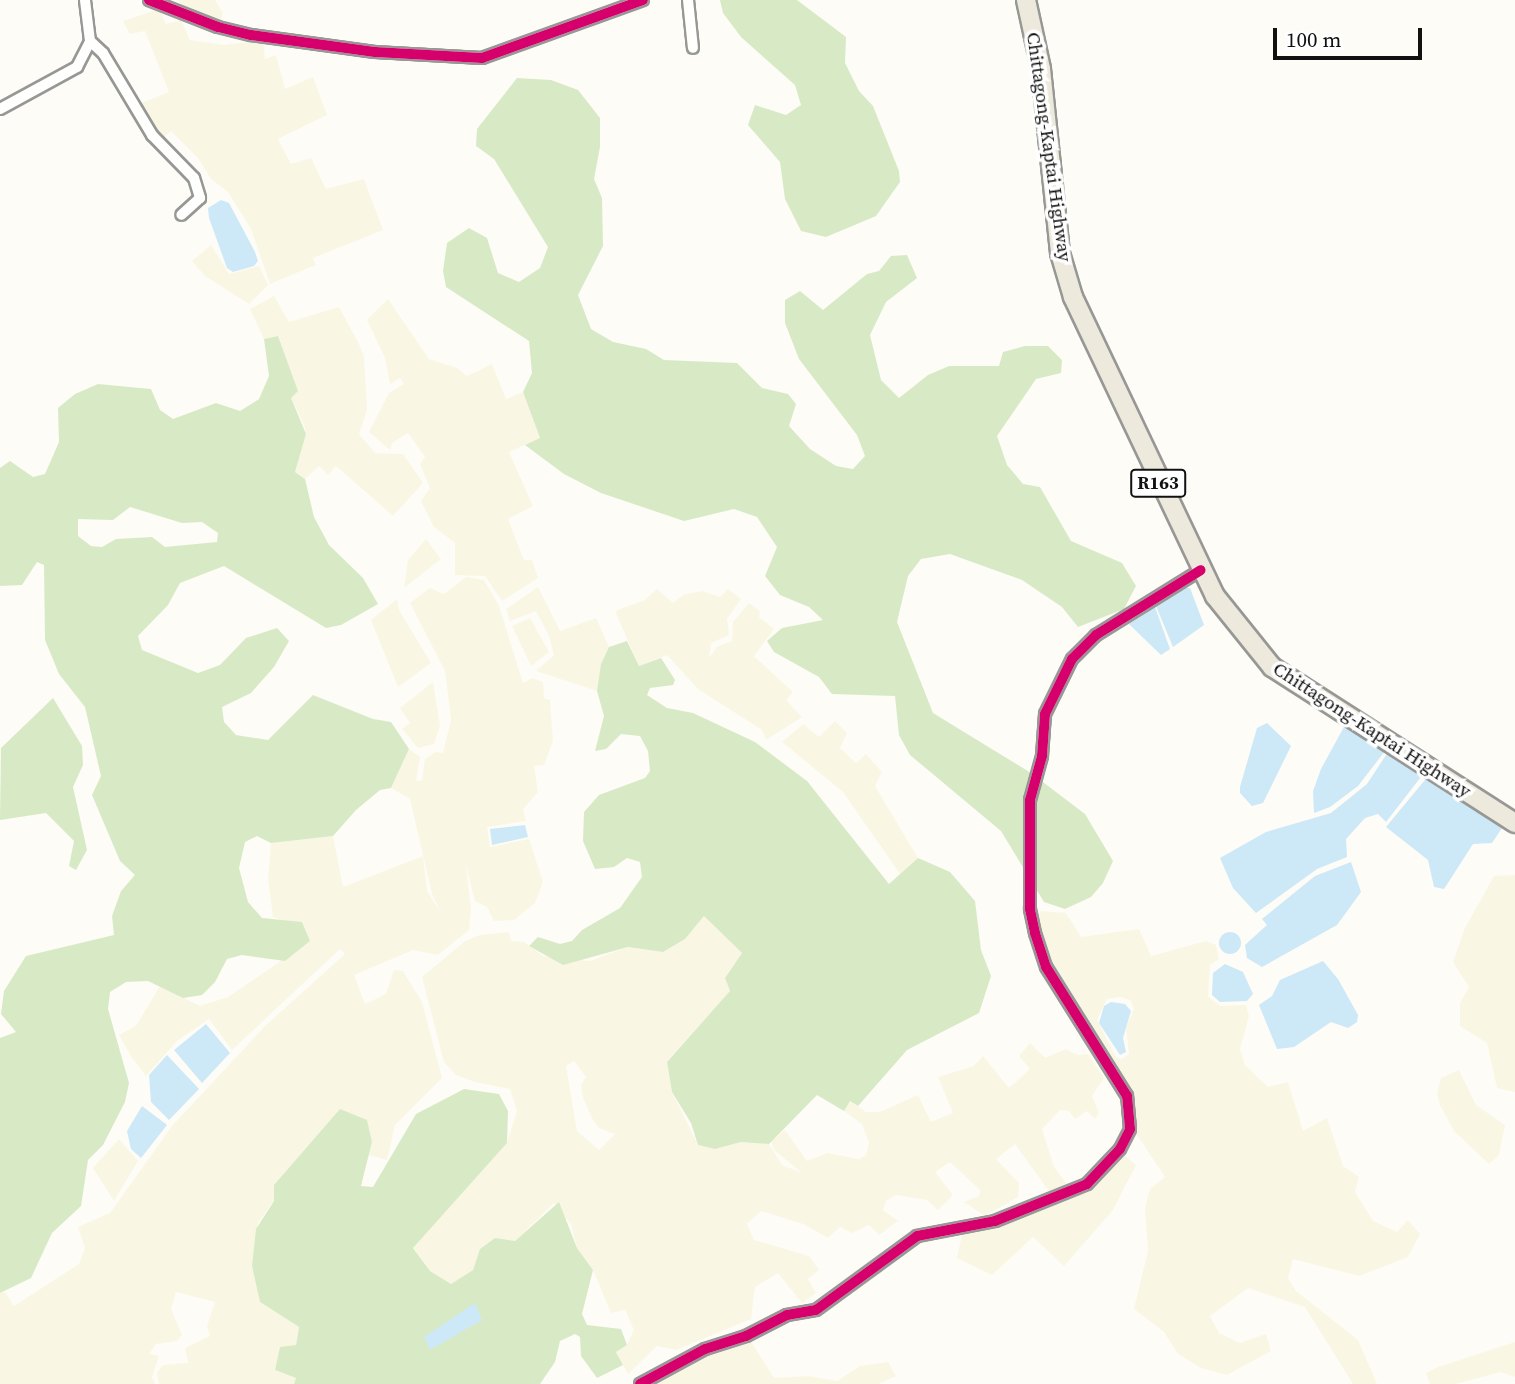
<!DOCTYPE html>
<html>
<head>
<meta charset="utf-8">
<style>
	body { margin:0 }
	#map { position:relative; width:1515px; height:1384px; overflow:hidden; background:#fdfcf7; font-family:"Source Serif 4",serif }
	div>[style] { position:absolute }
	.farmland>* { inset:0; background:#f9f7e4 }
	.forest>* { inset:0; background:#d8eac5 }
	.water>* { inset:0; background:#cde8f7 }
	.round { border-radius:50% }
	.roads { filter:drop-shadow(2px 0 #979795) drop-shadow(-2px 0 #979795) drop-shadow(0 2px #979795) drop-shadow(0 -2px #979795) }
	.street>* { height:10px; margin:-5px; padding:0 5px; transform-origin:5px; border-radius:5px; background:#fffffe }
	.primary>* { height:18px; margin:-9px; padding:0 9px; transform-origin:9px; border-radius:9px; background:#ede9dc }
	.cycleway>* { height:10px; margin:-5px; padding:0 5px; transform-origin:5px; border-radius:5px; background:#d6006c }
	span { translate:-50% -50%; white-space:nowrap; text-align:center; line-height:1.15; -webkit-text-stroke:7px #fff; paint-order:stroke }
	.shield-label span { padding:2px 5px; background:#fff; border:2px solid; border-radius:5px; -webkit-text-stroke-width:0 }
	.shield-label { font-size:18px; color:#111; font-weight:700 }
	.street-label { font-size:19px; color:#111 }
	.scale { position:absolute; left:1273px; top:28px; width:149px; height:32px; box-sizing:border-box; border:4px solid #111; border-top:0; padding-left:9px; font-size:21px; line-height:24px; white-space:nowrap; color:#111; -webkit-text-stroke:5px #fff; paint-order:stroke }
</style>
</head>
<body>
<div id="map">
	<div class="farmland">
		<i style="clip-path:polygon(178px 0,215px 0,223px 13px,220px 24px,184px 9px)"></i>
		<i style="clip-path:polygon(159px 9px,166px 24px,181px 20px,190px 40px,224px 45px,263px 40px,265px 59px,276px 55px,285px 89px,313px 77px,327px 115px,278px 139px,291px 164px,311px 158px,326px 189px,364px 179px,383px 230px,313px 258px,316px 265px,270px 284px,251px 229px,228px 192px,211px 179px,198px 158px,171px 131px,161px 140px,139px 104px,169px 92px,145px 31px,130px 34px,123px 21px)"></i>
		<i style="clip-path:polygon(211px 245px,229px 274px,259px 266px,268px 285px,249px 304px,205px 276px,192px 261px)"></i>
		<i style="clip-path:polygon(274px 296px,289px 322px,339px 307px,358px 342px,364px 356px,367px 410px,359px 434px,375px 453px,403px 454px,423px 483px,393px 516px,336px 466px,328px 475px,319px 466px,305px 479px,295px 472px,306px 434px,304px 425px,291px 398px,278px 336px,264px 339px,250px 309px)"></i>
		<i style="clip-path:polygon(388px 299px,429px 359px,457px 368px,467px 376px,492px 364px,506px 399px,523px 392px,540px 438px,509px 452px,533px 506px,508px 519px,524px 560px,532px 560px,538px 578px,502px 601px,485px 576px,455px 575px,455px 543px,434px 527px,421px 501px,430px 488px,420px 464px,425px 457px,408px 433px,392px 443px,390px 450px,369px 432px,389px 393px,404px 384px,400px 378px,390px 384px,385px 358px,367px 320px)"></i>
		<i style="clip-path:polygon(426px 539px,441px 559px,404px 588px,408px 560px)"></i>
		<i style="clip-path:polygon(466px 577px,484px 580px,499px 606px,523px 683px,532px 678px,543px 682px,544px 698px,550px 700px,553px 741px,544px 765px,534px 766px,538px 792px,523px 809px,526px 821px,487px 827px,490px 847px,529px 839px,543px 882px,535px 903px,514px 920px,494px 921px,487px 907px,475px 901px,466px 865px,471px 909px,469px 930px,438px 955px,413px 950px,354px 975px,365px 1004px,386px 994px,394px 970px,403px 971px,422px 1002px,442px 1078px,395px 1125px,387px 1160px,369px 1155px,372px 1142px,275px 1185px,274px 1200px,258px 1223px,260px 1302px,299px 1327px,296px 1345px,275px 1370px,296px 1378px,294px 1384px,159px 1384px,157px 1373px,163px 1365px,188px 1363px,185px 1348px,210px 1336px,207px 1326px,215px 1302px,176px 1292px,171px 1309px,182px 1335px,177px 1341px,156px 1344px,149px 1354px,159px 1356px,152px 1377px,155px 1384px,0 1384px,0 1293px,5px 1292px,14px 1306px,79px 1264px,85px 1248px,78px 1227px,110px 1213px,172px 1126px,265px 1026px,345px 954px,340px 949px,232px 1050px,209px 1019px,177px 1041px,146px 1076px,132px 1058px,119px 1035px,136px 1026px,160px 986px,200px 1006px,228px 997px,310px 941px,289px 923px,273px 917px,268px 879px,271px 843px,333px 836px,343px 887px,423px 856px,427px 891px,441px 913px,432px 894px,410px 799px,391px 788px,409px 749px,420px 757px,416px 781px,422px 780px,425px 759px,435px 752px,443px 753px,451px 720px,445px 671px,410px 603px,430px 588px,444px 594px)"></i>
		<i style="clip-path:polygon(538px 587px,560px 631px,596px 618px,609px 647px,597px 691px,536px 671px,554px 655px,549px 636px,536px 611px,510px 621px,506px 609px)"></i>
		<i style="clip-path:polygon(657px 589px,673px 603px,683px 595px,702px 591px,720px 597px,728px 589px,741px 599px,727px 619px,729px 635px,711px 643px,709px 658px,717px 647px,732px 641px,733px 622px,749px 603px,760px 611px,759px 617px,774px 629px,754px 656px,793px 692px,786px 700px,802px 717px,766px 740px,762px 730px,698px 689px,667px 655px,639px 666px,615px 611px,645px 600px)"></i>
		<i style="clip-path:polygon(397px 599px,399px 610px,431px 663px,398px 687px,371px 620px)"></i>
		<i style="clip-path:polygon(530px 618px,549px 652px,531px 666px,512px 626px)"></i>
		<i style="clip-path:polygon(433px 682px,440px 726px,434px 744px,418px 748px,402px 729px,410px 723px,400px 708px)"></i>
		<i style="clip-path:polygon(835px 721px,847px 733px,840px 748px,856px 763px,866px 754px,882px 772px,875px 786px,918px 858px,900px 874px,843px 792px,782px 742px,803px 724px,819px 737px)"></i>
		<i style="clip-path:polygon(1515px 875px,1515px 1092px,1497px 1088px,1487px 1043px,1460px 1026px,1460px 1003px,1469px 987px,1453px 962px,1464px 930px,1494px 876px)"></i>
		<i style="clip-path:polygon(evenodd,1040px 911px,1066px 913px,1081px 937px,1139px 929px,1151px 956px,1206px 941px,1216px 945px,1219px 959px,1210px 965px,1208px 997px,1221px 1006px,1246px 1005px,1249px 1016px,1240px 1049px,1245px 1065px,1268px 1087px,1288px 1082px,1303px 1131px,1327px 1118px,1343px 1166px,1359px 1177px,1355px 1192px,1373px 1221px,1397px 1232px,1408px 1220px,1420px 1234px,1408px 1257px,1359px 1276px,1293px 1259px,1288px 1278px,1296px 1291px,1358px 1340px,1377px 1384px,1353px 1384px,1305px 1307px,1248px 1288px,1210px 1316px,1219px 1333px,1240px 1343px,1266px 1334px,1271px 1351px,1227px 1375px,1201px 1368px,1178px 1354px,1164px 1332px,1134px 1309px,1148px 1251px,1145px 1208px,1150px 1189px,1165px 1177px,1137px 1135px,1135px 1102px,1053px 970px,1038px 924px,1040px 911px,1120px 997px,1130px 1000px,1134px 1009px,1126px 1028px,1129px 1054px,1122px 1059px,1116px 1057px,1097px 1020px,1107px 999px,1120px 997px)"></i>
		<i style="clip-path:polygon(evenodd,704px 916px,742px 953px,725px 978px,731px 991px,667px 1061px,672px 1092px,698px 1145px,715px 1149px,741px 1142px,769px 1144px,782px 1165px,802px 1173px,774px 1150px,771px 1141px,785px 1130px,807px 1161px,827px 1153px,859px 1159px,866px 1155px,869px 1143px,862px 1124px,844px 1111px,850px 1101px,866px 1112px,880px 1112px,918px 1095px,931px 1122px,953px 1113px,938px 1077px,974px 1066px,983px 1056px,1009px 1088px,1030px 1069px,1019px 1056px,1030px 1043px,1045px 1058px,1066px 1049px,1077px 1055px,1088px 1054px,1104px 1078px,1092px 1096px,1099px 1113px,1095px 1119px,1087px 1111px,1075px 1119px,1069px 1111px,1060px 1110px,1042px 1129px,1054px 1167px,1067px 1184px,1049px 1191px,1015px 1144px,996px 1159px,1019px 1183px,1018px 1197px,985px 1216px,964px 1202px,979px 1196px,980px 1190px,950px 1162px,935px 1172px,953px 1195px,938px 1210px,927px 1200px,896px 1195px,886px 1201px,883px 1210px,898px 1221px,879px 1235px,869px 1225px,852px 1233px,840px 1227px,828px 1238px,803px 1224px,761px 1211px,747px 1224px,754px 1240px,809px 1256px,819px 1270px,808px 1279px,816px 1293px,802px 1303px,778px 1273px,755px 1287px,751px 1319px,676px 1350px,657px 1346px,628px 1374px,616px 1352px,627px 1345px,634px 1330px,625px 1310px,611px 1313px,593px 1270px,577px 1248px,571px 1224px,554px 1203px,515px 1241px,480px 1249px,473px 1270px,451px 1284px,430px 1271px,413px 1247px,507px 1143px,517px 1111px,510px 1089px,475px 1082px,456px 1075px,444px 1062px,422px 977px,465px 941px,480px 935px,509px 932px,511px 941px,524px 942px,543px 956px,590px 961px,628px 947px,663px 952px,685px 939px,704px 916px,574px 1061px,586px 1077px,581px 1085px,583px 1098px,593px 1120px,599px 1128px,615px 1134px,599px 1150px,577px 1131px,566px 1066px,574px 1061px)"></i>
		<i style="clip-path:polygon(1459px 1070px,1476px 1105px,1505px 1125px,1499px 1155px,1489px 1164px,1454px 1131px,1440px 1105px,1437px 1093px,1441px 1078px)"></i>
		<i style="clip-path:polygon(119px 1139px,138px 1161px,114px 1201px,93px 1168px)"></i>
		<i style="clip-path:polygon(1123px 1154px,1136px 1165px,1113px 1210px,1064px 1266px,1033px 1237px,992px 1275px,957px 1258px,963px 1230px,1083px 1192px,1098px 1183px)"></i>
		<i style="clip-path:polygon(750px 1340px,774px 1378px,808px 1376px,837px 1381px,860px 1366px,888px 1362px,896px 1376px,878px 1384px,654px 1384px,709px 1354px)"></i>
		<i style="clip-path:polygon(1515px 1342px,1515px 1377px,1501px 1372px,1455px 1384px,1430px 1384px,1426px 1373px,1438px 1367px)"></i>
	</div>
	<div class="forest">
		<i style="clip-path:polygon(720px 0,797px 0,846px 37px,845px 63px,859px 91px,873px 106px,899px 171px,900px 182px,876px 216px,826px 237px,801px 231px,785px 199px,780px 162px,748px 125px,755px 105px,786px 115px,801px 105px,795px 85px,741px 37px,723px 13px)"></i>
		<i style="clip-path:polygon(517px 78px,551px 80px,578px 90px,600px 118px,600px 147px,594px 179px,602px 198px,603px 246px,578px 295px,591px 329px,613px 342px,646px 349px,664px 360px,737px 363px,762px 388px,788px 394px,796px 404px,789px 426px,810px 449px,836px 466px,853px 469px,865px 456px,857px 435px,799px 359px,785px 323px,785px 300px,800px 291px,823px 310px,867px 274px,879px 271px,891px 256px,907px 255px,917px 278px,886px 302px,870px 335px,881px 380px,899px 398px,928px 375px,949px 366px,999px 366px,1003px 352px,1025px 346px,1048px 346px,1062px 360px,1061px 373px,1036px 379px,997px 436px,1007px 465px,1023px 484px,1040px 487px,1071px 541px,1122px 563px,1136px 586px,1124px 609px,1078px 627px,1062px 607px,1022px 580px,950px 554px,921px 559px,908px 576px,897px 622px,933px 713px,1031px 773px,1085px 814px,1113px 861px,1103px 883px,1091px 897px,1065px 909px,1044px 902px,1001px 831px,910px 755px,899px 735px,895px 696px,832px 694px,819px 677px,774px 652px,767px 641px,782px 628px,823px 620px,809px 607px,780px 595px,765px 576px,777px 547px,757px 517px,734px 509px,684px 521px,601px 493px,564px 474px,525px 445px,540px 438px,523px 392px,532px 373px,529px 341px,446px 287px,443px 271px,447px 243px,469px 228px,487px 238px,498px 273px,519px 282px,540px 268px,548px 247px,494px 159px,476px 146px,477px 129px)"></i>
		<i style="clip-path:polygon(evenodd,278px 336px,298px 391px,291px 398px,306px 434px,295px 472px,305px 479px,314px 517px,329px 545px,363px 578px,378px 604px,341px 625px,326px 628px,224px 566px,180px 583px,168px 605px,138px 636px,142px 650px,198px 673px,220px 665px,246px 638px,277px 628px,289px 641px,274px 667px,251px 693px,222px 707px,224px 722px,236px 735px,268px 740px,313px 695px,373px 719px,391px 722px,409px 749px,391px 788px,380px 790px,356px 810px,333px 836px,271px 843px,257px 836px,245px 842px,239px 868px,248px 902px,262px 918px,302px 922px,310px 941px,285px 961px,242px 955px,227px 959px,215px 982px,202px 995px,183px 998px,148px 981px,126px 982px,110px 992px,108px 1009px,129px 1083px,125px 1102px,103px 1145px,88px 1160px,81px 1206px,52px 1233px,31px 1278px,0 1293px,0 1038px,16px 1032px,1px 1014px,4px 991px,26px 956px,114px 935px,112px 916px,121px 891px,135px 875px,120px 861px,92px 795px,101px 776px,85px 707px,59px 674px,45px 640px,44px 565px,37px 562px,22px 585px,0 586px,0 468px,10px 461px,33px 477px,45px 474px,59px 442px,58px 408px,75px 394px,98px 384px,151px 389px,160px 410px,173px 419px,216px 403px,240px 411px,259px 399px,269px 376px,264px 339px,278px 336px,130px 507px,182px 523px,202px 522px,218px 533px,217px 542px,165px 547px,152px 537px,116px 539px,102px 547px,91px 546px,78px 536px,78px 519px,113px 520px,130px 507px)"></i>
		<i style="clip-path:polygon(627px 641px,639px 666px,661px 658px,675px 680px,673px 685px,650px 688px,647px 695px,667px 708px,693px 713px,755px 742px,807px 781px,889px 884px,918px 858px,950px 872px,975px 901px,981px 950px,991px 976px,979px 1013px,907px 1050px,858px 1106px,850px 1101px,844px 1111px,817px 1095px,769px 1144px,741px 1142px,715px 1149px,698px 1145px,691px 1123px,672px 1092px,667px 1062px,730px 991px,725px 978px,742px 953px,704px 916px,685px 939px,663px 952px,628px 947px,563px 965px,529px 946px,538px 937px,560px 944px,572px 941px,582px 930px,620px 908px,642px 877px,640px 862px,627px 858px,614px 867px,595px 869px,583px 841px,584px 812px,599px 795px,645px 778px,650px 771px,648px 751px,640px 736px,621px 734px,606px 749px,595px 751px,604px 716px,597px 691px,601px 664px,609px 647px)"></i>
		<i style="clip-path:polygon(53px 698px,82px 746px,83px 765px,73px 787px,87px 850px,76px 870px,69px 866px,74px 841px,46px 813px,0 820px,1px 748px)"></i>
		<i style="clip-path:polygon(464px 1089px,499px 1094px,508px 1111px,507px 1143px,413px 1248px,430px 1271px,451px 1284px,473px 1270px,480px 1249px,495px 1238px,515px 1241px,559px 1202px,577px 1248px,593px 1270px,582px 1314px,587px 1325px,621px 1329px,627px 1345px,616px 1352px,623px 1365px,597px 1378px,581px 1356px,580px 1337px,575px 1334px,560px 1341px,555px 1362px,540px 1384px,294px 1384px,296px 1378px,275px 1370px,280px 1347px,296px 1345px,299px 1327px,260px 1302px,252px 1266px,256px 1229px,274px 1201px,274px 1185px,340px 1109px,367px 1120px,372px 1142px,361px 1186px,373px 1187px,416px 1114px)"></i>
	</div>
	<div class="water">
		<i style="clip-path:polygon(221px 200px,229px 203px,255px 252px,258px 261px,254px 266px,233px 272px,227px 268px,209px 218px,208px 208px)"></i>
		<i style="clip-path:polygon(1183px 588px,1190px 588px,1204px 625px,1173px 647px,1156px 606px)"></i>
		<i style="clip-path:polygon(1155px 607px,1170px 649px,1161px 655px,1129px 624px)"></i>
		<i style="clip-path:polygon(1267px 723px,1291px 746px,1263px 803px,1252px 806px,1240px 793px,1240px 787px,1257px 728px)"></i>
		<i style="clip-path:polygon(1345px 725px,1385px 751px,1358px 786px,1330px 807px,1314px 813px,1313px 791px,1321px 769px)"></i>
		<i style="clip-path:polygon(1388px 752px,1424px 773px,1386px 822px,1378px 814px,1365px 818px,1346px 839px,1347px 857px,1317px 869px,1256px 913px,1233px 888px,1220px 858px,1266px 832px,1331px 813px,1367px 784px)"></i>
		<i style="clip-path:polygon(1429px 775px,1499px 819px,1502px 828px,1492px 843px,1473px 844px,1444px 889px,1434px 887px,1428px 860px,1386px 827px)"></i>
		<i style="clip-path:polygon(525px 825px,528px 837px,492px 845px,490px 829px)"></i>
		<i style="clip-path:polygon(1351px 862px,1361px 892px,1337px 925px,1262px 967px,1247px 958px,1245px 945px,1267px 925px,1262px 919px,1315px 876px)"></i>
		<i class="round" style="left:1219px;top:932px;width:22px;height:22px"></i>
		<i style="clip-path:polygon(1323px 961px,1338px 979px,1358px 1015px,1357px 1022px,1348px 1028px,1331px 1022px,1294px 1047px,1277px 1049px,1259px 1005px,1272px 996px,1280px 980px)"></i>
		<i style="clip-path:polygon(1225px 964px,1243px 972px,1253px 994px,1247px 1001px,1220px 1002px,1212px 995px,1213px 973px)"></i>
		<i style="clip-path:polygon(1111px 1002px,1125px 1004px,1131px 1011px,1123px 1038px,1126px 1052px,1120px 1055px,1099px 1023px,1104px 1006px)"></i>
		<i style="clip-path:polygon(206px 1024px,230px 1053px,202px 1083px,174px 1050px)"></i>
		<i style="clip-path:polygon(167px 1055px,199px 1089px,169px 1120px,151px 1102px,149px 1075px)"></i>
		<i style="clip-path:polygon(142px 1106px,167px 1125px,141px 1158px,131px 1149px,127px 1131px)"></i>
		<i style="clip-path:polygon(475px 1303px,482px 1320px,430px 1350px,424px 1337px)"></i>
	</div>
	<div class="roads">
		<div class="street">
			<i style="left:149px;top:0;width:74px;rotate:21.4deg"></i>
			<i style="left:218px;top:27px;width:34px;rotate:14deg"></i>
			<i style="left:251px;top:35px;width:125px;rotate:7.8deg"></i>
			<i style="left:375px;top:52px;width:107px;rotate:3.2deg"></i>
			<i style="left:482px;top:58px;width:171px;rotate:-19.8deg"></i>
			<i style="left:688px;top:0;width:48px;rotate:84.1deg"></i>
			<i style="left:90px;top:41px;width:18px;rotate:43deg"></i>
			<i style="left:103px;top:53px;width:96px;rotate:59.1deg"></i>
			<i style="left:152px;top:135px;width:60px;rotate:45.7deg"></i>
			<i style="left:194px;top:178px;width:21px;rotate:73deg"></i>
			<i style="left:200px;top:198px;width:25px;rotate:138deg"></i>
			<i style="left:0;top:109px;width:88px;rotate:-28.6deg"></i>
			<i style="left:77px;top:67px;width:29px;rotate:-63deg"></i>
			<i style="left:90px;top:41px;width:41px;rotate:-97deg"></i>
			<i style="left:640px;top:1384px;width:74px;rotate:-28.3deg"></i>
			<i style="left:705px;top:1349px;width:43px;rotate:-17.6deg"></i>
			<i style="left:746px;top:1336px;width:46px;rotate:-27.1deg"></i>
			<i style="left:787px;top:1315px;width:29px;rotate:-10deg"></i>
			<i style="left:816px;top:1310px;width:125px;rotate:-36.2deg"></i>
			<i style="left:917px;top:1236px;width:79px;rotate:-10.9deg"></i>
			<i style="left:995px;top:1221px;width:99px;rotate:-21.9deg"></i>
			<i style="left:1087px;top:1184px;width:48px;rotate:-46.7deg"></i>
			<i style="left:1120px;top:1149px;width:22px;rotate:-63deg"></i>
			<i style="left:1130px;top:1129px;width:33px;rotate:-95deg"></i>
			<i style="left:1127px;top:1096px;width:152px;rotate:-122.1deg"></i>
			<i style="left:1046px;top:967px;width:36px;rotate:-108deg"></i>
			<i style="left:1035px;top:933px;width:25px;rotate:-102deg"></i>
			<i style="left:1030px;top:909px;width:109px;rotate:-90deg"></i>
			<i style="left:1030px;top:800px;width:46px;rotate:-74.7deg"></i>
			<i style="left:1042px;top:756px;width:42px;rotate:-85.9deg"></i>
			<i style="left:1045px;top:714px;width:61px;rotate:-63.9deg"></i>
			<i style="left:1072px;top:659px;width:34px;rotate:-45deg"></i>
			<i style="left:1096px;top:635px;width:123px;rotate:-31.8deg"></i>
		</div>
		<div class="primary">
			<i style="left:1026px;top:0;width:71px;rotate:77.7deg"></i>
			<i style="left:1041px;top:69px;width:185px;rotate:84.1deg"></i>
			<i style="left:1060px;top:253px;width:46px;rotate:73.5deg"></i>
			<i style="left:1073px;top:297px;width:331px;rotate:64.6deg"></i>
			<i style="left:1215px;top:596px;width:91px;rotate:51.2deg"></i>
			<i style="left:1272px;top:667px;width:289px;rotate:32.7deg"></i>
		</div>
	</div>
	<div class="cycleway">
		<i style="left:149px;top:0;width:74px;rotate:21.4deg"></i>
		<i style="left:218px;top:27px;width:34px;rotate:14deg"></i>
		<i style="left:251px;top:35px;width:125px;rotate:7.8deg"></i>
		<i style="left:375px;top:52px;width:107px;rotate:3.2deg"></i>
		<i style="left:482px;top:58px;width:171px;rotate:-19.8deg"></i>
		<i style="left:640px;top:1384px;width:74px;rotate:-28.3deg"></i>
		<i style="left:705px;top:1349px;width:43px;rotate:-17.6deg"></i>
		<i style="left:746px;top:1336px;width:46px;rotate:-27.1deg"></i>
		<i style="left:787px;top:1315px;width:29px;rotate:-10deg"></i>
		<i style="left:816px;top:1310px;width:125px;rotate:-36.2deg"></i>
		<i style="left:917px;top:1236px;width:79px;rotate:-10.9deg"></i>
		<i style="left:995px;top:1221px;width:99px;rotate:-21.9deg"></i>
		<i style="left:1087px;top:1184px;width:48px;rotate:-46.7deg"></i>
		<i style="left:1120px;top:1149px;width:22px;rotate:-63deg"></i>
		<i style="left:1130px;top:1129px;width:33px;rotate:-95deg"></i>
		<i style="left:1127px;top:1096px;width:152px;rotate:-122.1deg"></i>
		<i style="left:1046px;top:967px;width:36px;rotate:-108deg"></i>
		<i style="left:1035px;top:933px;width:25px;rotate:-102deg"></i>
		<i style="left:1030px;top:909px;width:109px;rotate:-90deg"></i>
		<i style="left:1030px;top:800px;width:46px;rotate:-74.7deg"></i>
		<i style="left:1042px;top:756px;width:42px;rotate:-85.9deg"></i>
		<i style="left:1045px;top:714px;width:61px;rotate:-63.9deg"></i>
		<i style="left:1072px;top:659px;width:34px;rotate:-45deg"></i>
		<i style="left:1096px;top:635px;width:123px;rotate:-31.8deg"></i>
	</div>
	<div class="shield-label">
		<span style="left:1158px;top:483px">R163</span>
	</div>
	<div class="street-label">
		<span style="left:1049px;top:147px;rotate:82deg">Chittagong-Kaptai Highway</span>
		<span style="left:1372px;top:730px;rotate:33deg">Chittagong-Kaptai Highway</span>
	</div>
	<div class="scale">100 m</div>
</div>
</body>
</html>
